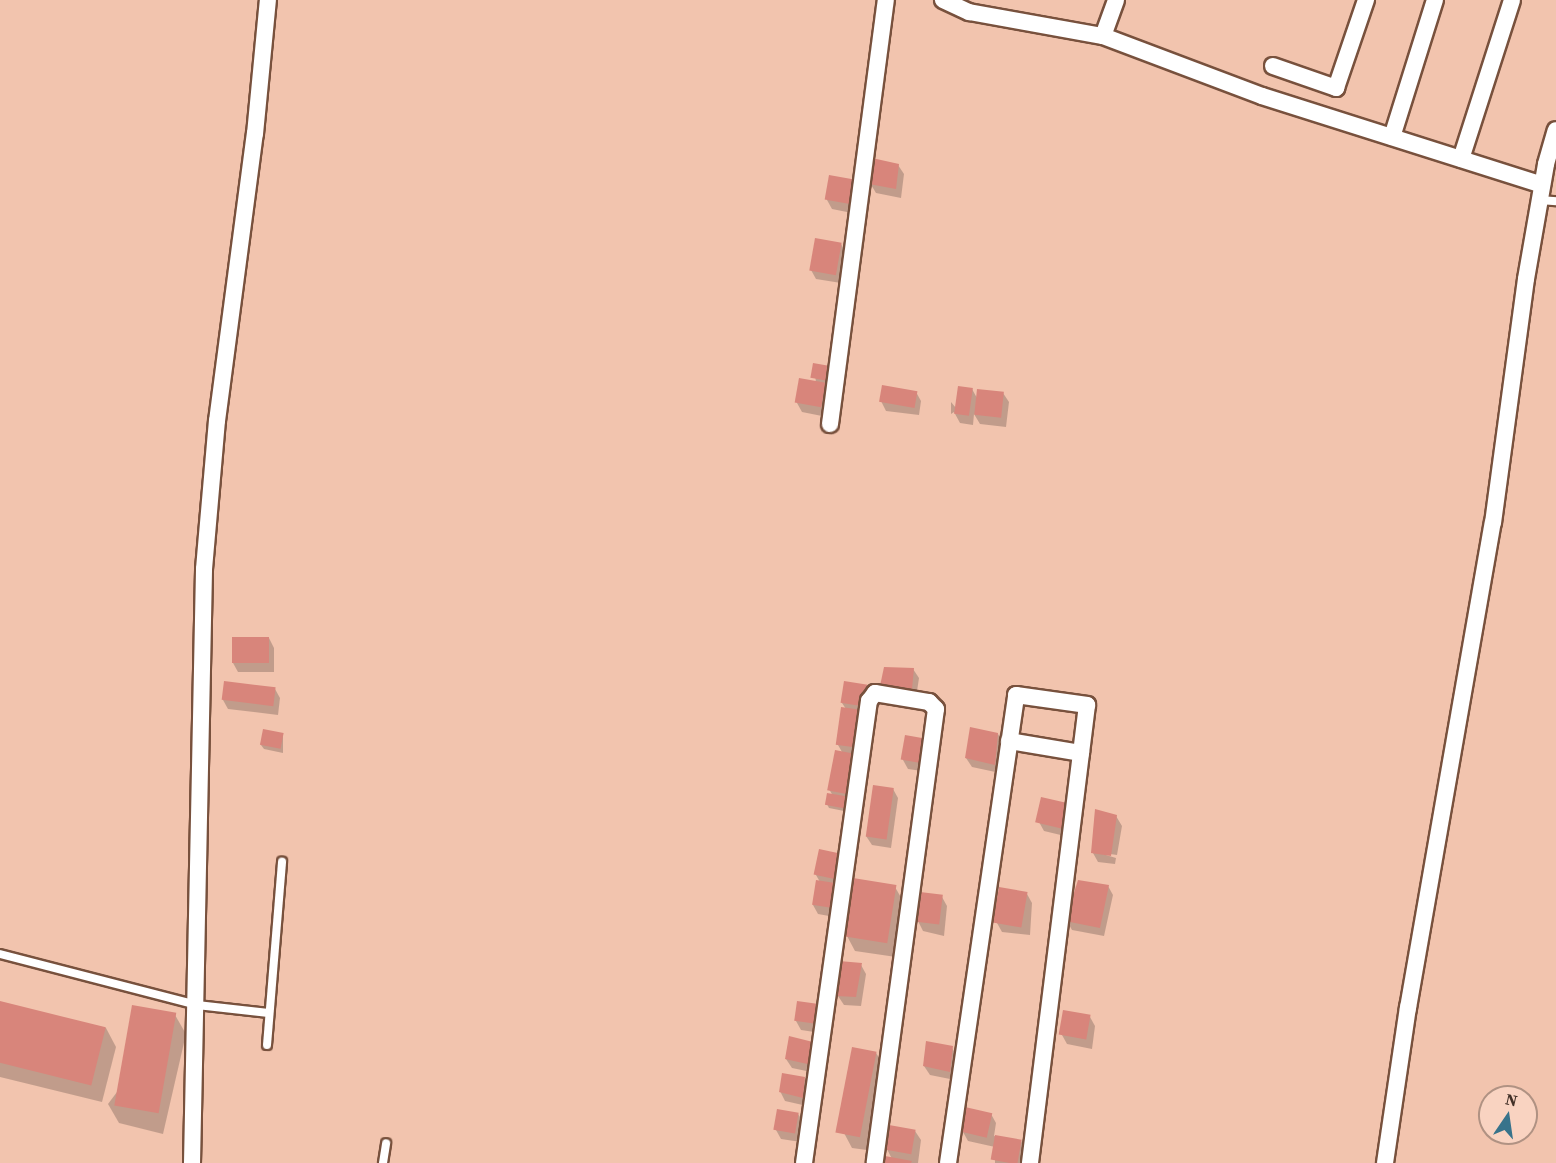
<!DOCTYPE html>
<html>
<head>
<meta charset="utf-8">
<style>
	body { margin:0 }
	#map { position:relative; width:1556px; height:1163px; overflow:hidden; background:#f2c4ae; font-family:"Source Serif 4",serif }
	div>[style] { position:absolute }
	.shadow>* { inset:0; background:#0003 }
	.building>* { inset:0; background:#d8857b; transform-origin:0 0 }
	.roads { filter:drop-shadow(2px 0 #78513d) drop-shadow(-2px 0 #78513d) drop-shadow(0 2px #78513d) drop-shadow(0 -2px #78513d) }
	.service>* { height:8px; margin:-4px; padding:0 4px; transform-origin:4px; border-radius:4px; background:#fff }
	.minor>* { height:16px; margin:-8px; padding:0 8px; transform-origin:8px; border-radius:8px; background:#fff }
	span { translate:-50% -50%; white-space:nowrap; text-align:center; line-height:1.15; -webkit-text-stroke:5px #f9d3c1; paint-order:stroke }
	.north { position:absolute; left:1478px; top:1085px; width:60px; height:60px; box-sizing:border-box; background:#f9d3c1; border:2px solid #b09283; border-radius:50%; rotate:13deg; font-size:16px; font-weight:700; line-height:24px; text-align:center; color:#423027 }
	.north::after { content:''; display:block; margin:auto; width:21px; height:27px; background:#38738b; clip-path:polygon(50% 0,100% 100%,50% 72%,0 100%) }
</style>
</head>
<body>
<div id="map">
	<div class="shadow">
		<i style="clip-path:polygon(898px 165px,904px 174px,901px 198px,876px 193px,870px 183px)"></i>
		<i style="clip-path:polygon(830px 177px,857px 214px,832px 209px,827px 200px)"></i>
		<i style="clip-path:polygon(841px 244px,846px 253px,841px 283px,816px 279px,811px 270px)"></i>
		<i style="clip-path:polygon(814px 365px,835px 385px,824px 383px,830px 394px,827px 417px,802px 412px,797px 403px,816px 383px)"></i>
		<i style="clip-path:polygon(972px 389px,977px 398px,1003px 393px,1009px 402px,1006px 427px,980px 424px,974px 414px,973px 425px,960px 423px,954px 412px,951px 414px,951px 402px,956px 408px)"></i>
		<i style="clip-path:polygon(916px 392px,921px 401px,919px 415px,886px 411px,881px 401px)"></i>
		<i style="clip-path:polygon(269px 638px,274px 648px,274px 672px,238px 672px,233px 663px)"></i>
		<i style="clip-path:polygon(913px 669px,919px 678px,916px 698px,882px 685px)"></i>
		<i style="clip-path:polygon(867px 687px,872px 696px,849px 812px,829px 808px,827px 804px,833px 796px,829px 789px,842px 752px,838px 745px,846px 709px,842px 703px)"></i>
		<i style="clip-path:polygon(275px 689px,280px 698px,278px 715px,228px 709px,223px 700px)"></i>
		<i style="clip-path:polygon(283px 734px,283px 753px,264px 749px,261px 745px)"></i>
		<i style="clip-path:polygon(998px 734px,1003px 743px,1000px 773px,972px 767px,966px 758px)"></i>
		<i style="clip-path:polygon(906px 737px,929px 772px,908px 769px,903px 760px)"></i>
		<i style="clip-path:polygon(893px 789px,898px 798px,891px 848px,872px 845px,866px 836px)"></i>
		<i style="clip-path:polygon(1067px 804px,1069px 837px,1044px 831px,1039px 822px)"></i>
		<i style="clip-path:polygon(1116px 816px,1122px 826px,1117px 855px,1096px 852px,1116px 858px,1115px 864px,1098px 862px,1093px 853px)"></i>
		<i style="clip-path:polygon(842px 855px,840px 918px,818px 914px,813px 905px,820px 882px,816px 875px)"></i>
		<i style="clip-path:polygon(1108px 886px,1113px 895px,1104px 936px,1072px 930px,1067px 921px)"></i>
		<i style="clip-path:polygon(895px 887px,903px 901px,896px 957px,855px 951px,847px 936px)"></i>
		<i style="clip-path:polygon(1027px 894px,1032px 903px,1030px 935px,1002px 932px,997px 923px)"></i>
		<i style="clip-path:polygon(942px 897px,947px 906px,944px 936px,923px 931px,918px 921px)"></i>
		<i style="clip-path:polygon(861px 965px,866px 974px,861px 1006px,844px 1005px,838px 996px)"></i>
		<i style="clip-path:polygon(0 1003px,106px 1028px,116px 1047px,102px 1102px,0 1077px)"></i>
		<i style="clip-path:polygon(818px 1006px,821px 1033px,801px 1030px,796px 1021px)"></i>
		<i style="clip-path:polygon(175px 1015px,186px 1034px,163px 1134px,119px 1123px,108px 1104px)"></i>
		<i style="clip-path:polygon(1090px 1017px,1095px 1026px,1092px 1049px,1067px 1044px,1062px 1035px)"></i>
		<i style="clip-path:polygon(790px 1037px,816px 1073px,792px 1068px,786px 1059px)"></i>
		<i style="clip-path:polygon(952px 1048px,958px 1057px,955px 1080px,930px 1075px,924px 1066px)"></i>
		<i style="clip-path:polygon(876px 1053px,885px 1067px,874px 1151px,852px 1148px,844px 1133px)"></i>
		<i style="clip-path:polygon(804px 1079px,810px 1088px,807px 1106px,785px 1101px,780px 1091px)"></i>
		<i style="clip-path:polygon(798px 1114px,804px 1123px,801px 1142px,781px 1139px,776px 1130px)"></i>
		<i style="clip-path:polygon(991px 1114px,996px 1123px,994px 1136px,1021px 1141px,1026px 1151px,1025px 1163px,995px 1163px,995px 1147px,968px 1141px,963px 1132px)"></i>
		<i style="clip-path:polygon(915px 1131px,921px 1140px,918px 1163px,885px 1163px,892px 1159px,887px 1149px)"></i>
	</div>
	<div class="building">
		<i style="clip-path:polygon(872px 158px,899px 164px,896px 189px,869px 184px)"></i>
		<i style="left:829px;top:175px;width:27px;height:25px;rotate:10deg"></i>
		<i style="left:815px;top:238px;width:27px;height:33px;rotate:10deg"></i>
		<i style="left:813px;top:363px;width:23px;height:15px;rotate:10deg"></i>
		<i style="left:799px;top:378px;width:27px;height:25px;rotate:10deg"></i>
		<i style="left:882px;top:385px;width:36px;height:17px;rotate:10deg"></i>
		<i style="left:958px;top:386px;width:15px;height:28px;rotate:8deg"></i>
		<i style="left:977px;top:389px;width:27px;height:26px;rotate:6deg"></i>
		<i style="left:232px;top:637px;width:37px;height:26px"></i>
		<i style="clip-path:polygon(884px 667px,914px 668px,912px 689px,880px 686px)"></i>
		<i style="left:224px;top:681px;width:52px;height:19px;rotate:7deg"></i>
		<i style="left:844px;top:681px;width:24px;height:22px;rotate:9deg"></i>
		<i style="left:841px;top:707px;width:21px;height:38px;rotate:8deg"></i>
		<i style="clip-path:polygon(970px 727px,998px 733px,995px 765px,965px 758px)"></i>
		<i style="left:263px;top:729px;width:21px;height:16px;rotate:11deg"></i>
		<i style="left:905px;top:735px;width:23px;height:25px;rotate:10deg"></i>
		<i style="left:835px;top:750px;width:21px;height:41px;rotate:11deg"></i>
		<i style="left:873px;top:785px;width:21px;height:52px;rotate:8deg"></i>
		<i style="left:827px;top:793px;width:22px;height:12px;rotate:10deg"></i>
		<i style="left:1041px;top:797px;width:28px;height:26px;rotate:13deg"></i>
		<i style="clip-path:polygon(1095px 809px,1117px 815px,1111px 856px,1091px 853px)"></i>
		<i style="left:819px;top:849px;width:25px;height:26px;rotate:12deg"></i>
		<i style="left:853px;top:878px;width:44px;height:59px;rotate:9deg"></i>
		<i style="left:816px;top:880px;width:24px;height:25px;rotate:9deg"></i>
		<i style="clip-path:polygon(1078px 880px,1109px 885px,1100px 928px,1065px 921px)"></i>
		<i style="left:999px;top:887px;width:29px;height:36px;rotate:10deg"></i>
		<i style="left:920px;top:892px;width:23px;height:30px;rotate:7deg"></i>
		<i style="clip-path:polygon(839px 961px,862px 963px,856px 997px,837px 996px)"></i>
		<i style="left:0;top:1001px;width:109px;height:60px;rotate:14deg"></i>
		<i style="left:797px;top:1001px;width:22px;height:20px;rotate:8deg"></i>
		<i style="left:132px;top:1005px;width:45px;height:102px;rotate:10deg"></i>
		<i style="left:1063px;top:1010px;width:28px;height:25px;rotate:10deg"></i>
		<i style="clip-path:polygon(789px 1036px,813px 1042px,812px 1065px,785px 1059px)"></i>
		<i style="clip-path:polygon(926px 1041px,953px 1046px,950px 1072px,923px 1066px)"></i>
		<i style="left:852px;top:1047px;width:25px;height:87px;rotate:11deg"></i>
		<i style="clip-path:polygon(782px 1073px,805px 1077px,803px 1098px,779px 1092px)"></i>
		<i style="left:965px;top:1107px;width:28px;height:25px;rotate:13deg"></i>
		<i style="left:777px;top:1109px;width:22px;height:21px;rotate:10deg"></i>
		<i style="left:889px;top:1125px;width:27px;height:25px;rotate:10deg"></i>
		<i style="left:995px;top:1135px;width:27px;height:25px;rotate:10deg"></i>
		<i style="clip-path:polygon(885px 1156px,912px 1161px,911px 1163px,884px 1163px)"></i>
	</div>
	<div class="roads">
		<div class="service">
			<i style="left:1540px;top:200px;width:16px;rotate:4deg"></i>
			<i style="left:0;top:954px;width:203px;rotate:14.5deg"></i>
			<i style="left:197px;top:1005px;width:72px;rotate:6.3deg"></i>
			<i style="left:267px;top:1045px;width:184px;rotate:-85.3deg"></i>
			<i style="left:383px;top:1163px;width:20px;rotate:-81deg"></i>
		</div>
		<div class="minor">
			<i style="left:943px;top:0;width:29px;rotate:25deg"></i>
			<i style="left:969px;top:12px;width:136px;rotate:10.2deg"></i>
			<i style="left:1103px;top:36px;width:170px;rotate:20.7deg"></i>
			<i style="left:1262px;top:96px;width:294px;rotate:17.6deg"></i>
			<i style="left:1103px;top:36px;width:38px;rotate:-70deg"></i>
			<i style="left:1273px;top:66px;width:67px;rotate:19.2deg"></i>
			<i style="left:1336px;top:88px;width:93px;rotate:-71.2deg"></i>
			<i style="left:1392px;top:137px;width:144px;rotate:-72.6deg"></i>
			<i style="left:1461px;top:159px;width:167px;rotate:-72.2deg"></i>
			<i style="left:830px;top:424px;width:428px;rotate:-82.5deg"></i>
			<i style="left:1009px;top:741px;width:73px;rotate:9.5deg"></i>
			<i style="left:192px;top:1163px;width:594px;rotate:-88.84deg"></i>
			<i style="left:204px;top:569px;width:149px;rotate:-85deg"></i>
			<i style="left:217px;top:421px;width:290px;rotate:-82.5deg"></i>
			<i style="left:255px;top:134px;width:135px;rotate:-84.5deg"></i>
			<i style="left:804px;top:1163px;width:467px;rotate:-82deg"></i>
			<i style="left:869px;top:701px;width:10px;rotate:-53deg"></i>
			<i style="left:875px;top:693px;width:55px;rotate:9.5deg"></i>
			<i style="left:929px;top:702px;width:10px;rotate:45deg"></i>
			<i style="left:936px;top:709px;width:458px;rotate:97.7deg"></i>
			<i style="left:948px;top:1163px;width:473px;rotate:-81.7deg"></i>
			<i style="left:1016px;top:695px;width:72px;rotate:8deg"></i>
			<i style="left:1087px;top:705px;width:462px;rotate:97.1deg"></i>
			<i style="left:1385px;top:1163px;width:157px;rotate:-81.6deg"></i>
			<i style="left:1408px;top:1008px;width:492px;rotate:-80.1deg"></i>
			<i style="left:1493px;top:523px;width:246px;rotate:-82.3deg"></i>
			<i style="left:1526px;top:279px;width:117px;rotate:-80.1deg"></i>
			<i style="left:1546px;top:164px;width:35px;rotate:-74deg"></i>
		</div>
	</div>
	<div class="north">N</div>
</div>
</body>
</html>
